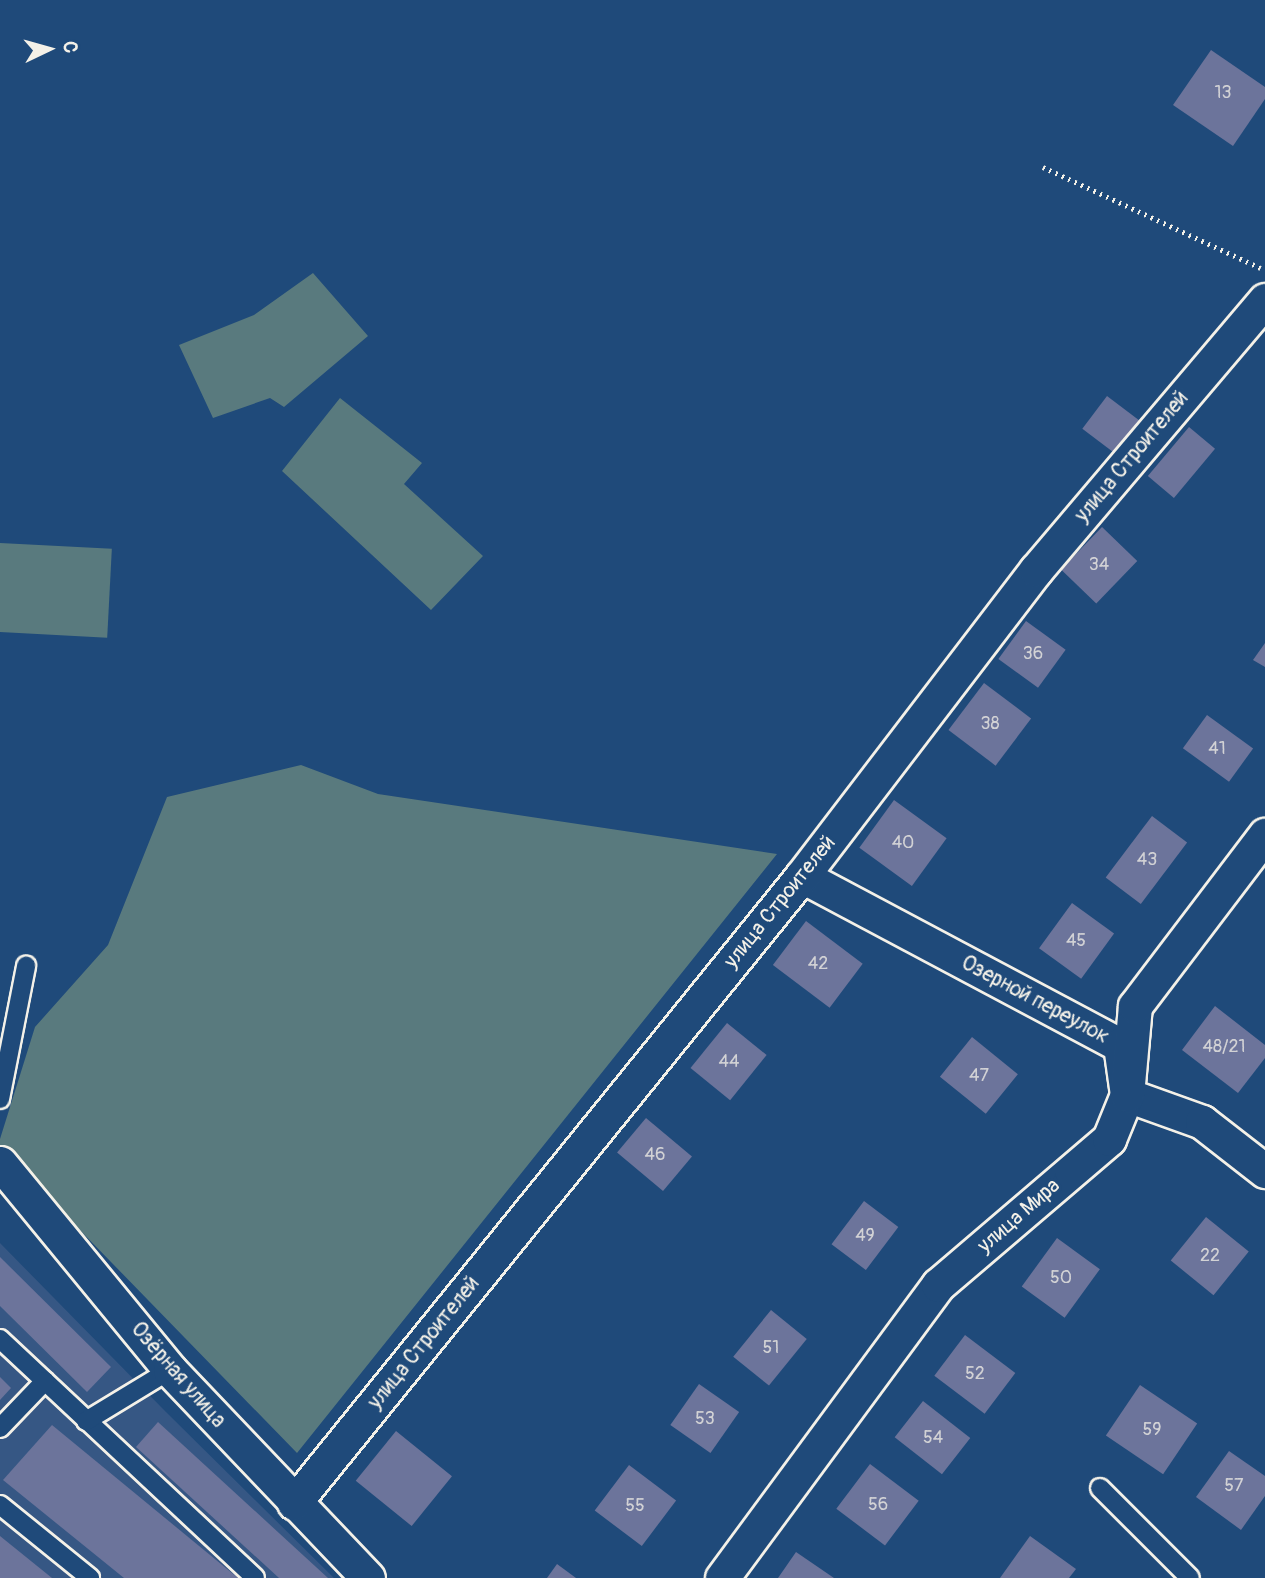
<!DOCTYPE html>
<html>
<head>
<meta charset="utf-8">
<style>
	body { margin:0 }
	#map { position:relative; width:1265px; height:1578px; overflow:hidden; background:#1f4a7a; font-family:Pangolin,sans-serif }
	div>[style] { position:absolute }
	.built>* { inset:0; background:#365784 }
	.green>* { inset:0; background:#597a7e; transform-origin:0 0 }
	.building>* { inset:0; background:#6c749b; transform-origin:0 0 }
	.path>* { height:4.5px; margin-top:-2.25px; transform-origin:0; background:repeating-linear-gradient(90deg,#f4f1e8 0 2px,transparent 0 7px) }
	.roads { filter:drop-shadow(2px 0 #f4f1e8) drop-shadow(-2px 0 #f4f1e8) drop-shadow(0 2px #f4f1e8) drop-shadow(0 -2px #f4f1e8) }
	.lane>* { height:18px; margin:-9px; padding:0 9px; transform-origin:9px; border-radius:9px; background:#1f4a7a }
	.street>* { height:33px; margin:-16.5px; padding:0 16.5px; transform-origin:16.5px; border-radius:16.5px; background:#1f4a7a }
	span { translate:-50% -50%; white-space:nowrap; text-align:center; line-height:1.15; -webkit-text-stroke:6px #1f4a7a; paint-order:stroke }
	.number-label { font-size:18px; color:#d2d2d5 }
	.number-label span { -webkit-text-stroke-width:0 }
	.street-label { font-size:21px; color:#f4f1e8 }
	.north { position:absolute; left:14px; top:14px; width:70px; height:70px; -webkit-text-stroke:5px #1f4a7a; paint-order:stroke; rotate:85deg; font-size:19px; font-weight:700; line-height:28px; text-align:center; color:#f4f1e8 }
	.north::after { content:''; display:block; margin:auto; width:24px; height:32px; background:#f4f1e8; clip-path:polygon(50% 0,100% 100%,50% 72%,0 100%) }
</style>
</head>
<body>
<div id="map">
	<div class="built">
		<i style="clip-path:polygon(0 1243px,166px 1412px,334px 1578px,0 1578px)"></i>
	</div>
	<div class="green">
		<i style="clip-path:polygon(313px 273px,368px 336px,284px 407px,270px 398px,213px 418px,179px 345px,254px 315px)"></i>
		<i style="clip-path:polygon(340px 398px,422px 463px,404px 484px,483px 556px,431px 610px,282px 471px)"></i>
		<i style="left:0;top:543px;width:112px;height:89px;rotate:3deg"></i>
		<i style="clip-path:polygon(301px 765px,378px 794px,777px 854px,297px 1453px,0 1148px,0 1139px,35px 1027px,108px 945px,167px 797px)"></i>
	</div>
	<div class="building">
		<i style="clip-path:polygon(1211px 50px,1265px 87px,1265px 99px,1233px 146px,1173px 105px)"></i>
		<i style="left:1107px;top:396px;width:41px;height:41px;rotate:37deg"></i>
		<i style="left:1189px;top:427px;width:34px;height:64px;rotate:40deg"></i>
		<i style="left:1102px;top:527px;width:49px;height:59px;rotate:44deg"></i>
		<i style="left:1026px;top:621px;width:49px;height:47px;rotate:36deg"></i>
		<i style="clip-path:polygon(1265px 643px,1265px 667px,1253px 660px)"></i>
		<i style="left:984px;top:683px;width:59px;height:59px;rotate:37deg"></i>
		<i style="left:1207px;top:715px;width:57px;height:41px;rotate:36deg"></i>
		<i style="left:894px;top:800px;width:65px;height:59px;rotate:36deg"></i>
		<i style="left:1152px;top:816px;width:44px;height:77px;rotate:37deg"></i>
		<i style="left:1072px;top:903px;width:52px;height:56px;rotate:36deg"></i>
		<i style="left:806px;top:921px;width:71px;height:55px;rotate:37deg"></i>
		<i style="clip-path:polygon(1215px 1006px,1265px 1045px,1265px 1058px,1238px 1093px,1182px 1050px)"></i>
		<i style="left:727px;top:1023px;width:51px;height:58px;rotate:39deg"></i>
		<i style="left:972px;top:1037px;width:59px;height:51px;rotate:39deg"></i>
		<i style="left:646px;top:1118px;width:60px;height:45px;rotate:40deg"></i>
		<i style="left:864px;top:1201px;width:43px;height:54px;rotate:37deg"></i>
		<i style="left:1206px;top:1217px;width:55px;height:56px;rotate:39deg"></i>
		<i style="left:1057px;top:1238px;width:53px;height:60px;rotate:36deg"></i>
		<i style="clip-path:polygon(0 1257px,111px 1367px,87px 1392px,0 1306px)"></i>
		<i style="left:771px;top:1310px;width:46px;height:60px;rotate:39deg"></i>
		<i style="left:965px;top:1335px;width:63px;height:51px;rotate:37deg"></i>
		<i style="clip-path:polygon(0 1377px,11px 1388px,0 1400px)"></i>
		<i style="left:699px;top:1384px;width:49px;height:50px;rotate:35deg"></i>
		<i style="left:1140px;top:1385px;width:69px;height:61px;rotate:34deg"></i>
		<i style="left:923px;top:1401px;width:60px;height:46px;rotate:38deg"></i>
		<i style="clip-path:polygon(158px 1422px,328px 1578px,279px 1578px,136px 1447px)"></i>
		<i style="clip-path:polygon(52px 1425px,238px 1578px,124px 1578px,3px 1480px)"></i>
		<i style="left:396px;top:1431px;width:72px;height:64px;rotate:39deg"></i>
		<i style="clip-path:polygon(1229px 1451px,1265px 1476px,1265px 1496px,1241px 1530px,1196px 1497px)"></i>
		<i style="left:870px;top:1464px;width:61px;height:56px;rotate:37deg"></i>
		<i style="left:629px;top:1465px;width:59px;height:57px;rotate:37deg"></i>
		<i style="clip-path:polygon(0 1536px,52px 1578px,0 1578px)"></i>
		<i style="clip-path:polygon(1030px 1536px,1076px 1569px,1069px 1578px,1000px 1578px)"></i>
		<i style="clip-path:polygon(796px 1552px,834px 1578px,778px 1578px)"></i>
		<i style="clip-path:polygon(557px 1564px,576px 1578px,547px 1578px)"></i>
	</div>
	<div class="path">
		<i style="left:1043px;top:167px;width:240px;rotate:24.9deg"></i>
	</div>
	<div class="roads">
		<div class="lane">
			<i style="left:0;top:1099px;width:136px;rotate:-78.9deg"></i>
			<i style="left:0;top:1339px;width:349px;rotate:43.1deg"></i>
			<i style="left:86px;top:1421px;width:98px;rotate:-31.3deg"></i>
			<i style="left:0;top:1428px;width:65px;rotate:-46.2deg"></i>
			<i style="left:1100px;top:1488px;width:127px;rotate:45deg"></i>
			<i style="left:0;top:1505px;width:116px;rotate:39deg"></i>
		</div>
		<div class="street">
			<i style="left:802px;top:876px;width:360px;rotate:28deg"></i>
			<i style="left:1120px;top:1045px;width:50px;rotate:82deg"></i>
			<i style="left:1127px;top:1095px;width:80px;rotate:19.8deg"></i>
			<i style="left:1202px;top:1122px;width:80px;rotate:37.9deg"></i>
			<i style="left:0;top:1163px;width:268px;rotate:50.6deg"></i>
			<i style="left:170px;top:1370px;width:287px;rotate:46.4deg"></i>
			<i style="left:294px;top:1503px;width:807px;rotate:-50.99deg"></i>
			<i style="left:802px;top:876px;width:385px;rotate:-52.6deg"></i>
			<i style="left:1036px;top:570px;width:354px;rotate:-49.7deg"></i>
			<i style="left:722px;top:1578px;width:364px;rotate:-53.6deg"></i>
			<i style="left:938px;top:1285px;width:225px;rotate:-40.5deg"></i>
			<i style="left:1109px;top:1139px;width:48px;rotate:-67.8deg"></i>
			<i style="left:1127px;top:1095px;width:89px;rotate:-84.9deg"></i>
			<i style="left:1135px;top:1006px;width:215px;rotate:-52.8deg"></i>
		</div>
	</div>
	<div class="number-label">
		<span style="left:1223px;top:93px">13</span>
		<span style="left:1099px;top:565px">34</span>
		<span style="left:1033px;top:654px">36</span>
		<span style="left:990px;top:724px">38</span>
		<span style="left:1217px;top:749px">41</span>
		<span style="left:903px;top:843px">40</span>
		<span style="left:1147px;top:860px">43</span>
		<span style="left:1076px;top:941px">45</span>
		<span style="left:818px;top:964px">42</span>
		<span style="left:1224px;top:1047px">48/21</span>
		<span style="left:729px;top:1062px">44</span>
		<span style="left:979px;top:1076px">47</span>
		<span style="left:655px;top:1155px">46</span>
		<span style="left:865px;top:1236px">49</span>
		<span style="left:1210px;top:1256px">22</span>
		<span style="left:1061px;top:1278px">50</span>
		<span style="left:771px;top:1348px">51</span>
		<span style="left:975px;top:1374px">52</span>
		<span style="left:705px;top:1419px">53</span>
		<span style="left:1152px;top:1430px">59</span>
		<span style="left:933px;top:1438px">54</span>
		<span style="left:1234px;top:1486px">57</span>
		<span style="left:878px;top:1505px">56</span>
		<span style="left:635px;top:1506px">55</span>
	</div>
	<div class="street-label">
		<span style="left:1132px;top:457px;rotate:-50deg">улица Строителей</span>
		<span style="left:780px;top:902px;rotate:-51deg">улица Строителей</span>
		<span style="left:1035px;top:1000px;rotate:28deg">Озерной переулок</span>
		<span style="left:1019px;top:1216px;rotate:-41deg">улица Мира</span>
		<span style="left:424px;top:1343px;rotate:-51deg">улица Строителей</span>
		<span style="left:178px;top:1375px;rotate:49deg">Озёрная улица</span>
	</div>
	<div class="north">С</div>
</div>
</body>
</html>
